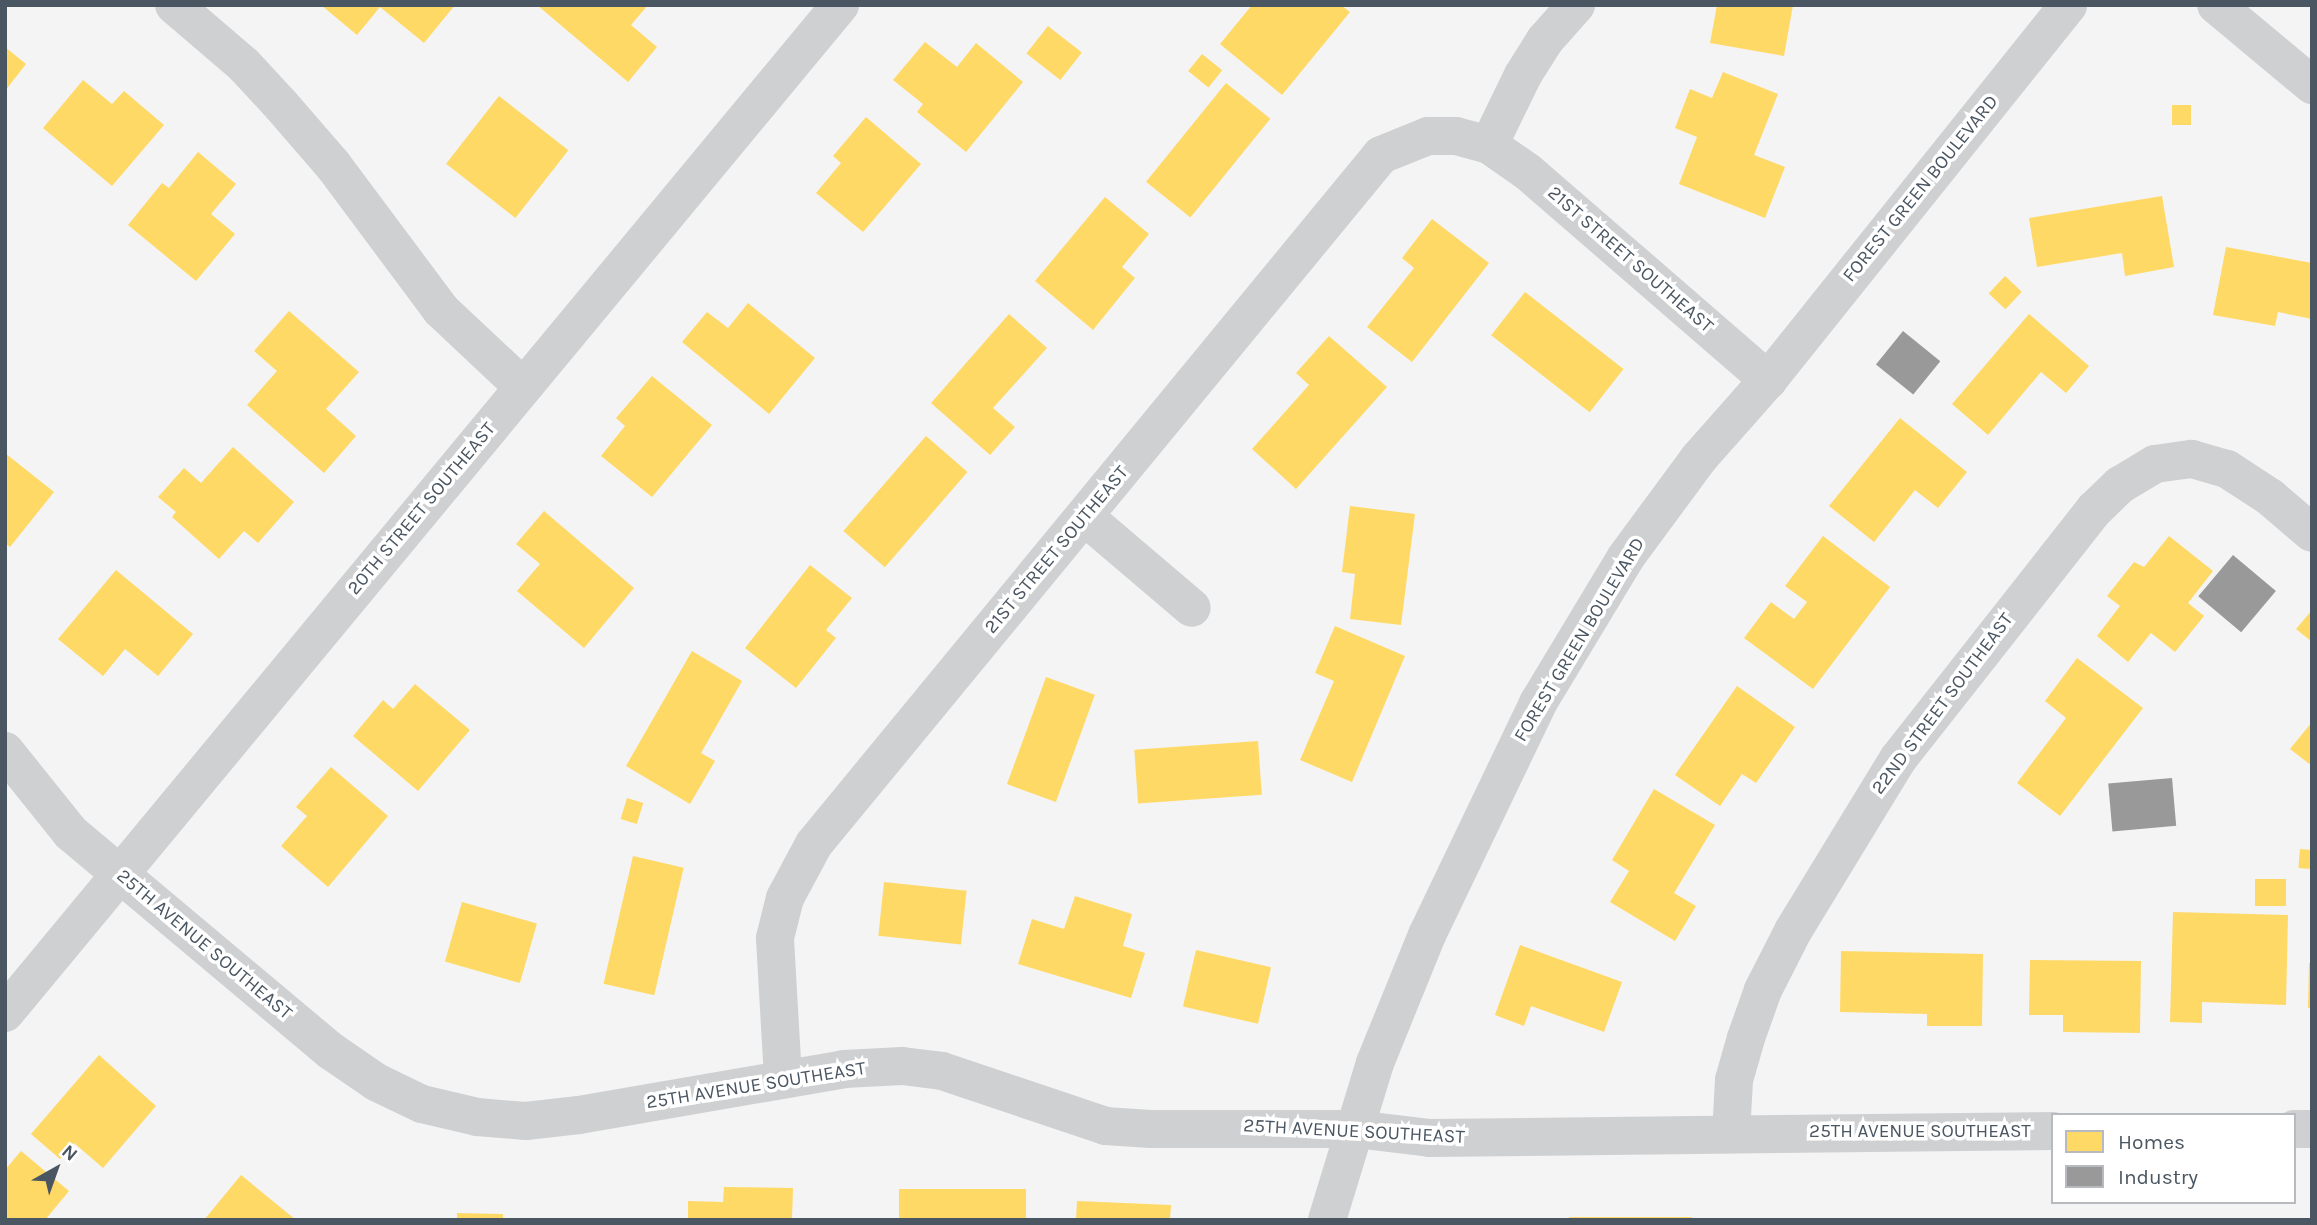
<!DOCTYPE html>
<html>
<head>
<meta charset="utf-8">
<style>
	body { margin:0 }
	#map { position:relative; width:2317px; height:1225px; overflow:hidden; background:#f4f4f4; font-family:Karla,sans-serif }
	div>[style] { position:absolute }
	.homes>* { inset:0; background:#ffd966; transform-origin:0 0 }
	.industry>* { inset:0; background:#999; transform-origin:0 0 }
	.minor>* { height:38px; margin:-19px; padding:0 19px; transform-origin:19px; border-radius:19px; background:#ced0d2 }
	span { translate:-50% -50%; white-space:nowrap; text-align:center; line-height:1.15; -webkit-text-stroke:7px #fff; paint-order:stroke }
	.street-label { font-size:19px; color:#4a5661 }
	.frame { position:absolute; inset:0; border:7px solid #4a5661; pointer-events:none }
	.legend { position:absolute; left:2051px; top:1113px; width:245px; height:91px; box-sizing:border-box; background:#fff; border:2px solid #b7bbc0; margin:0; padding:9px 12px; list-style:none; font-size:21px; color:#4a5661 }
	.legend li { display:flex; align-items:center; gap:14px; height:35px }
	.legend b { width:35px; border:2px solid #b7bbc0 }
	.north { position:absolute; left:21px; top:1134px; width:70px; height:70px; -webkit-text-stroke:5px #fff; paint-order:stroke; rotate:40deg; font-size:19px; font-weight:700; line-height:28px; text-align:center; color:#4a5661 }
	.north::after { content:''; display:block; margin:auto; width:24px; height:32px; background:#4a5661; clip-path:polygon(50% 0,100% 100%,50% 72%,0 100%) }
</style>
</head>
<body>
<div id="map">
	<div class="homes">
		<i style="clip-path:polygon(321px 5px,455px 5px,424px 43px,380px 7px,357px 35px)"></i>
		<i style="clip-path:polygon(537px 5px,648px 5px,631px 25px,657px 47px,628px 82px)"></i>
		<i style="clip-path:polygon(1252px 5px,1341px 5px,1350px 12px,1282px 95px,1220px 44px)"></i>
		<i style="clip-path:polygon(1717px 5px,1793px 5px,1784px 56px,1710px 43px)"></i>
		<i style="left:1048px;top:26px;width:43px;height:35px;rotate:38deg"></i>
		<i style="clip-path:polygon(925px 42px,957px 67px,976px 43px,1023px 82px,966px 152px,917px 112px,923px 104px,893px 80px)"></i>
		<i style="clip-path:polygon(5px 47px,26px 64px,5px 91px)"></i>
		<i style="left:1202px;top:54px;width:26px;height:22px;rotate:39deg"></i>
		<i style="clip-path:polygon(1723px 72px,1778px 94px,1754px 155px,1785px 167px,1765px 218px,1679px 184px,1697px 137px,1675px 128px,1690px 89px,1712px 98px)"></i>
		<i style="clip-path:polygon(83px 80px,112px 104px,124px 91px,164px 125px,112px 186px,43px 128px)"></i>
		<i style="left:1226px;top:83px;width:57px;height:127px;rotate:39deg"></i>
		<i style="left:499px;top:96px;width:88px;height:86px;rotate:38deg"></i>
		<i style="left:2172px;top:105px;width:19px;height:20px"></i>
		<i style="clip-path:polygon(866px 117px,921px 164px,863px 232px,816px 193px,841px 163px,833px 156px)"></i>
		<i style="clip-path:polygon(198px 152px,236px 184px,211px 214px,235px 234px,196px 281px,128px 225px,162px 183px,169px 188px)"></i>
		<i style="clip-path:polygon(2162px 196px,2174px 267px,2125px 276px,2122px 253px,2037px 267px,2029px 218px)"></i>
		<i style="clip-path:polygon(1105px 197px,1149px 234px,1122px 267px,1135px 278px,1093px 330px,1035px 281px)"></i>
		<i style="clip-path:polygon(1432px 219px,1489px 263px,1412px 362px,1367px 327px,1414px 268px,1402px 258px)"></i>
		<i style="clip-path:polygon(2226px 247px,2312px 263px,2312px 319px,2278px 312px,2275px 326px,2213px 315px)"></i>
		<i style="left:2005px;top:276px;width:23px;height:24px;rotate:43deg"></i>
		<i style="left:1525px;top:292px;width:125px;height:55px;rotate:38deg"></i>
		<i style="clip-path:polygon(748px 303px,815px 358px,769px 414px,682px 342px,707px 312px,728px 328px)"></i>
		<i style="clip-path:polygon(289px 311px,359px 372px,326px 409px,356px 436px,324px 473px,247px 405px,277px 371px,254px 351px)"></i>
		<i style="clip-path:polygon(1009px 314px,1047px 348px,993px 408px,1015px 427px,990px 455px,931px 403px)"></i>
		<i style="clip-path:polygon(2029px 314px,2089px 366px,2066px 393px,2041px 372px,1988px 435px,1952px 404px)"></i>
		<i style="clip-path:polygon(1329px 336px,1387px 387px,1296px 489px,1252px 449px,1309px 385px,1296px 373px)"></i>
		<i style="clip-path:polygon(652px 376px,712px 425px,652px 497px,601px 456px,625px 426px,616px 418px)"></i>
		<i style="clip-path:polygon(1900px 418px,1967px 472px,1938px 508px,1915px 490px,1874px 542px,1829px 506px)"></i>
		<i style="left:926px;top:436px;width:55px;height:126px;rotate:41deg"></i>
		<i style="clip-path:polygon(233px 447px,294px 502px,258px 543px,244px 531px,219px 559px,172px 517px,176px 512px,158px 497px,184px 468px,201px 483px)"></i>
		<i style="clip-path:polygon(5px 453px,54px 492px,10px 547px,5px 543px)"></i>
		<i style="clip-path:polygon(1350px 506px,1415px 514px,1401px 625px,1350px 619px,1355px 574px,1342px 572px)"></i>
		<i style="clip-path:polygon(544px 511px,634px 588px,584px 648px,517px 591px,540px 564px,516px 544px)"></i>
		<i style="clip-path:polygon(1823px 536px,1890px 587px,1813px 689px,1744px 638px,1771px 602px,1794px 619px,1807px 602px,1785px 586px)"></i>
		<i style="clip-path:polygon(2169px 536px,2213px 571px,2188px 603px,2204px 616px,2175px 652px,2151px 633px,2128px 662px,2097px 636px,2120px 606px,2107px 596px,2134px 562px,2144px 567px)"></i>
		<i style="clip-path:polygon(810px 565px,852px 598px,826px 630px,836px 638px,796px 688px,745px 648px)"></i>
		<i style="clip-path:polygon(116px 570px,193px 634px,158px 676px,125px 649px,103px 676px,58px 639px)"></i>
		<i style="clip-path:polygon(2312px 610px,2312px 642px,2296px 629px)"></i>
		<i style="clip-path:polygon(1335px 626px,1405px 656px,1352px 782px,1300px 760px,1334px 681px,1315px 673px)"></i>
		<i style="clip-path:polygon(692px 651px,742px 681px,701px 753px,715px 761px,690px 804px,626px 766px)"></i>
		<i style="clip-path:polygon(2077px 658px,2143px 708px,2060px 816px,2017px 783px,2066px 718px,2045px 701px)"></i>
		<i style="left:1046px;top:677px;width:52px;height:114px;rotate:20deg"></i>
		<i style="clip-path:polygon(415px 684px,470px 730px,418px 791px,353px 736px,383px 700px,393px 709px)"></i>
		<i style="clip-path:polygon(1737px 686px,1795px 727px,1756px 783px,1742px 774px,1720px 806px,1675px 775px)"></i>
		<i style="clip-path:polygon(2312px 722px,2312px 766px,2290px 749px)"></i>
		<i style="left:1258px;top:741px;width:54px;height:124px;rotate:86deg"></i>
		<i style="clip-path:polygon(331px 767px,388px 816px,328px 887px,281px 846px,307px 816px,296px 807px)"></i>
		<i style="clip-path:polygon(1654px 789px,1715px 825px,1674px 893px,1696px 906px,1675px 941px,1610px 902px,1629px 871px,1612px 860px)"></i>
		<i style="left:627px;top:798px;width:17px;height:22px;rotate:17deg"></i>
		<i style="left:2300px;top:849px;width:12px;height:19px;rotate:5deg"></i>
		<i style="left:633px;top:856px;width:52px;height:131px;rotate:13deg"></i>
		<i style="left:2286px;top:879px;width:27px;height:31px;rotate:90deg"></i>
		<i style="left:884px;top:882px;width:83px;height:54px;rotate:6deg"></i>
		<i style="clip-path:polygon(1075px 896px,1132px 914px,1123px 946px,1145px 953px,1131px 998px,1018px 964px,1032px 919px,1064px 929px)"></i>
		<i style="left:462px;top:902px;width:78px;height:62px;rotate:16deg"></i>
		<i style="clip-path:polygon(2173px 912px,2288px 915px,2286px 1005px,2202px 1002px,2202px 1023px,2170px 1022px)"></i>
		<i style="clip-path:polygon(1520px 945px,1622px 982px,1604px 1032px,1531px 1006px,1524px 1026px,1495px 1015px)"></i>
		<i style="left:1196px;top:950px;width:77px;height:58px;rotate:13deg"></i>
		<i style="clip-path:polygon(1841px 951px,1983px 954px,1982px 1026px,1927px 1026px,1927px 1014px,1840px 1012px)"></i>
		<i style="clip-path:polygon(2030px 960px,2141px 961px,2140px 1033px,2063px 1032px,2063px 1015px,2029px 1015px)"></i>
		<i style="clip-path:polygon(2309px 963px,2312px 963px,2312px 1008px,2308px 1008px)"></i>
		<i style="clip-path:polygon(99px 1055px,156px 1106px,103px 1168px,74px 1143px,60px 1159px,31px 1134px)"></i>
		<i style="clip-path:polygon(21px 1151px,69px 1191px,45px 1220px,5px 1220px,5px 1170px)"></i>
		<i style="clip-path:polygon(241px 1175px,296px 1220px,204px 1220px)"></i>
		<i style="clip-path:polygon(724px 1187px,793px 1188px,792px 1220px,688px 1220px,688px 1201px,723px 1202px)"></i>
		<i style="left:899px;top:1189px;width:127px;height:31px"></i>
		<i style="clip-path:polygon(1077px 1201px,1171px 1205px,1170px 1220px,1076px 1220px)"></i>
		<i style="clip-path:polygon(457px 1213px,503px 1214px,503px 1220px,457px 1220px)"></i>
		<i style="left:1569px;top:1217px;width:123px;height:3px"></i>
	</div>
	<div class="industry">
		<i style="left:1903px;top:331px;width:48px;height:43px;rotate:39deg"></i>
		<i style="left:2233px;top:555px;width:56px;height:54px;rotate:40deg"></i>
		<i style="left:2172px;top:778px;width:48px;height:64px;rotate:85deg"></i>
	</div>
	<div class="minor">
		<i style="left:174px;top:5px;width:92px;rotate:40.6deg"></i>
		<i style="left:244px;top:65px;width:54px;rotate:47.2deg"></i>
		<i style="left:281px;top:105px;width:79px;rotate:49.1deg"></i>
		<i style="left:333px;top:165px;width:181px;rotate:53.3deg"></i>
		<i style="left:441px;top:310px;width:112px;rotate:43.2deg"></i>
		<i style="left:2216px;top:5px;width:125px;rotate:39.8deg"></i>
		<i style="left:1489px;top:145px;width:78px;rotate:-64.1deg"></i>
		<i style="left:1523px;top:75px;width:41px;rotate:-57.8deg"></i>
		<i style="left:1545px;top:40px;width:47px;rotate:-48.5deg"></i>
		<i style="left:1085px;top:517px;width:140px;rotate:40.4deg"></i>
		<i style="left:5px;top:751px;width:105px;rotate:51.2deg"></i>
		<i style="left:71px;top:833px;width:339px;rotate:40deg"></i>
		<i style="left:331px;top:1051px;width:55px;rotate:34.6deg"></i>
		<i style="left:376px;top:1082px;width:51px;rotate:25.6deg"></i>
		<i style="left:422px;top:1104px;width:57px;rotate:13.3deg"></i>
		<i style="left:477px;top:1117px;width:49px;rotate:4.7deg"></i>
		<i style="left:526px;top:1121px;width:53px;rotate:-6.5deg"></i>
		<i style="left:579px;top:1115px;width:269px;rotate:-9.8deg"></i>
		<i style="left:844px;top:1069px;width:58px;rotate:-3deg"></i>
		<i style="left:902px;top:1066px;width:40px;rotate:7.1deg"></i>
		<i style="left:942px;top:1071px;width:172px;rotate:18.6deg"></i>
		<i style="left:1105px;top:1126px;width:46px;rotate:3.7deg"></i>
		<i style="left:1151px;top:1129px;width:204px"></i>
		<i style="left:1355px;top:1129px;width:76px;rotate:6.8deg"></i>
		<i style="left:1430px;top:1138px;width:623px;rotate:-0.64deg"></i>
		<i style="left:5px;top:1013px;width:1309px;rotate:-50.36deg"></i>
		<i style="left:783px;top:1078px;width:140px;rotate:-93.3deg"></i>
		<i style="left:775px;top:938px;width:41px;rotate:-76deg"></i>
		<i style="left:785px;top:898px;width:61px;rotate:-61.8deg"></i>
		<i style="left:814px;top:844px;width:892px;rotate:-50.55deg"></i>
		<i style="left:1381px;top:155px;width:51px;rotate:-22deg"></i>
		<i style="left:1428px;top:136px;width:28px"></i>
		<i style="left:1456px;top:136px;width:34px;rotate:15deg"></i>
		<i style="left:1489px;top:145px;width:47px;rotate:34.7deg"></i>
		<i style="left:1528px;top:172px;width:318px;rotate:40.9deg"></i>
		<i style="left:2294px;top:1129px;width:18px"></i>
		<i style="left:1731px;top:1134px;width:54px;rotate:-86.8deg"></i>
		<i style="left:1734px;top:1080px;width:44px;rotate:-74.1deg"></i>
		<i style="left:1746px;top:1038px;width:51px;rotate:-70.5deg"></i>
		<i style="left:1763px;top:990px;width:66px;rotate:-63deg"></i>
		<i style="left:1793px;top:931px;width:202px;rotate:-58.6deg"></i>
		<i style="left:1898px;top:759px;width:318px;rotate:-51.8deg"></i>
		<i style="left:2095px;top:509px;width:35px;rotate:-44deg"></i>
		<i style="left:2120px;top:485px;width:41px;rotate:-31deg"></i>
		<i style="left:2155px;top:464px;width:37px;rotate:-8deg"></i>
		<i style="left:2192px;top:459px;width:36px;rotate:16deg"></i>
		<i style="left:2227px;top:469px;width:51px;rotate:33.1deg"></i>
		<i style="left:2270px;top:497px;width:55px;rotate:40.6deg"></i>
		<i style="left:1327px;top:1220px;width:164px;rotate:-73deg"></i>
		<i style="left:1375px;top:1063px;width:138px;rotate:-67.9deg"></i>
		<i style="left:1427px;top:935px;width:257px;rotate:-64.4deg"></i>
		<i style="left:1538px;top:703px;width:170px;rotate:-58.9deg"></i>
		<i style="left:1626px;top:557px;width:123px;rotate:-53.6deg"></i>
		<i style="left:1699px;top:458px;width:104px;rotate:-48.5deg"></i>
		<i style="left:1768px;top:380px;width:480px;rotate:-51.3deg"></i>
	</div>
	<div class="street-label">
		<span style="left:1921px;top:189px;rotate:-51deg">FOREST GREEN BOULEVARD</span>
		<span style="left:1630px;top:260px;rotate:41deg">21ST STREET SOUTHEAST</span>
		<span style="left:422px;top:509px;rotate:-50deg">20TH STREET SOUTHEAST</span>
		<span style="left:1057px;top:550px;rotate:-50deg">21ST STREET SOUTHEAST</span>
		<span style="left:1580px;top:640px;rotate:-59deg">FOREST GREEN BOULEVARD</span>
		<span style="left:1943px;top:704px;rotate:-53deg">22ND STREET SOUTHEAST</span>
		<span style="left:204px;top:945px;rotate:40deg">25TH AVENUE SOUTHEAST</span>
		<span style="left:756px;top:1086px;rotate:-9deg">25TH AVENUE SOUTHEAST</span>
		<span style="left:1354px;top:1132px;rotate:3deg">25TH AVENUE SOUTHEAST</span>
		<span style="left:1920px;top:1132px">25TH AVENUE SOUTHEAST</span>
	</div>
	<div class="frame"></div>
	<ul class="legend">
	<li><b style="height:19px;background:#ffd966"></b>Homes</li>
	<li><b style="height:19px;background:#999"></b>Industry</li>
	</ul>
	<div class="north">N</div>
</div>
</body>
</html>
